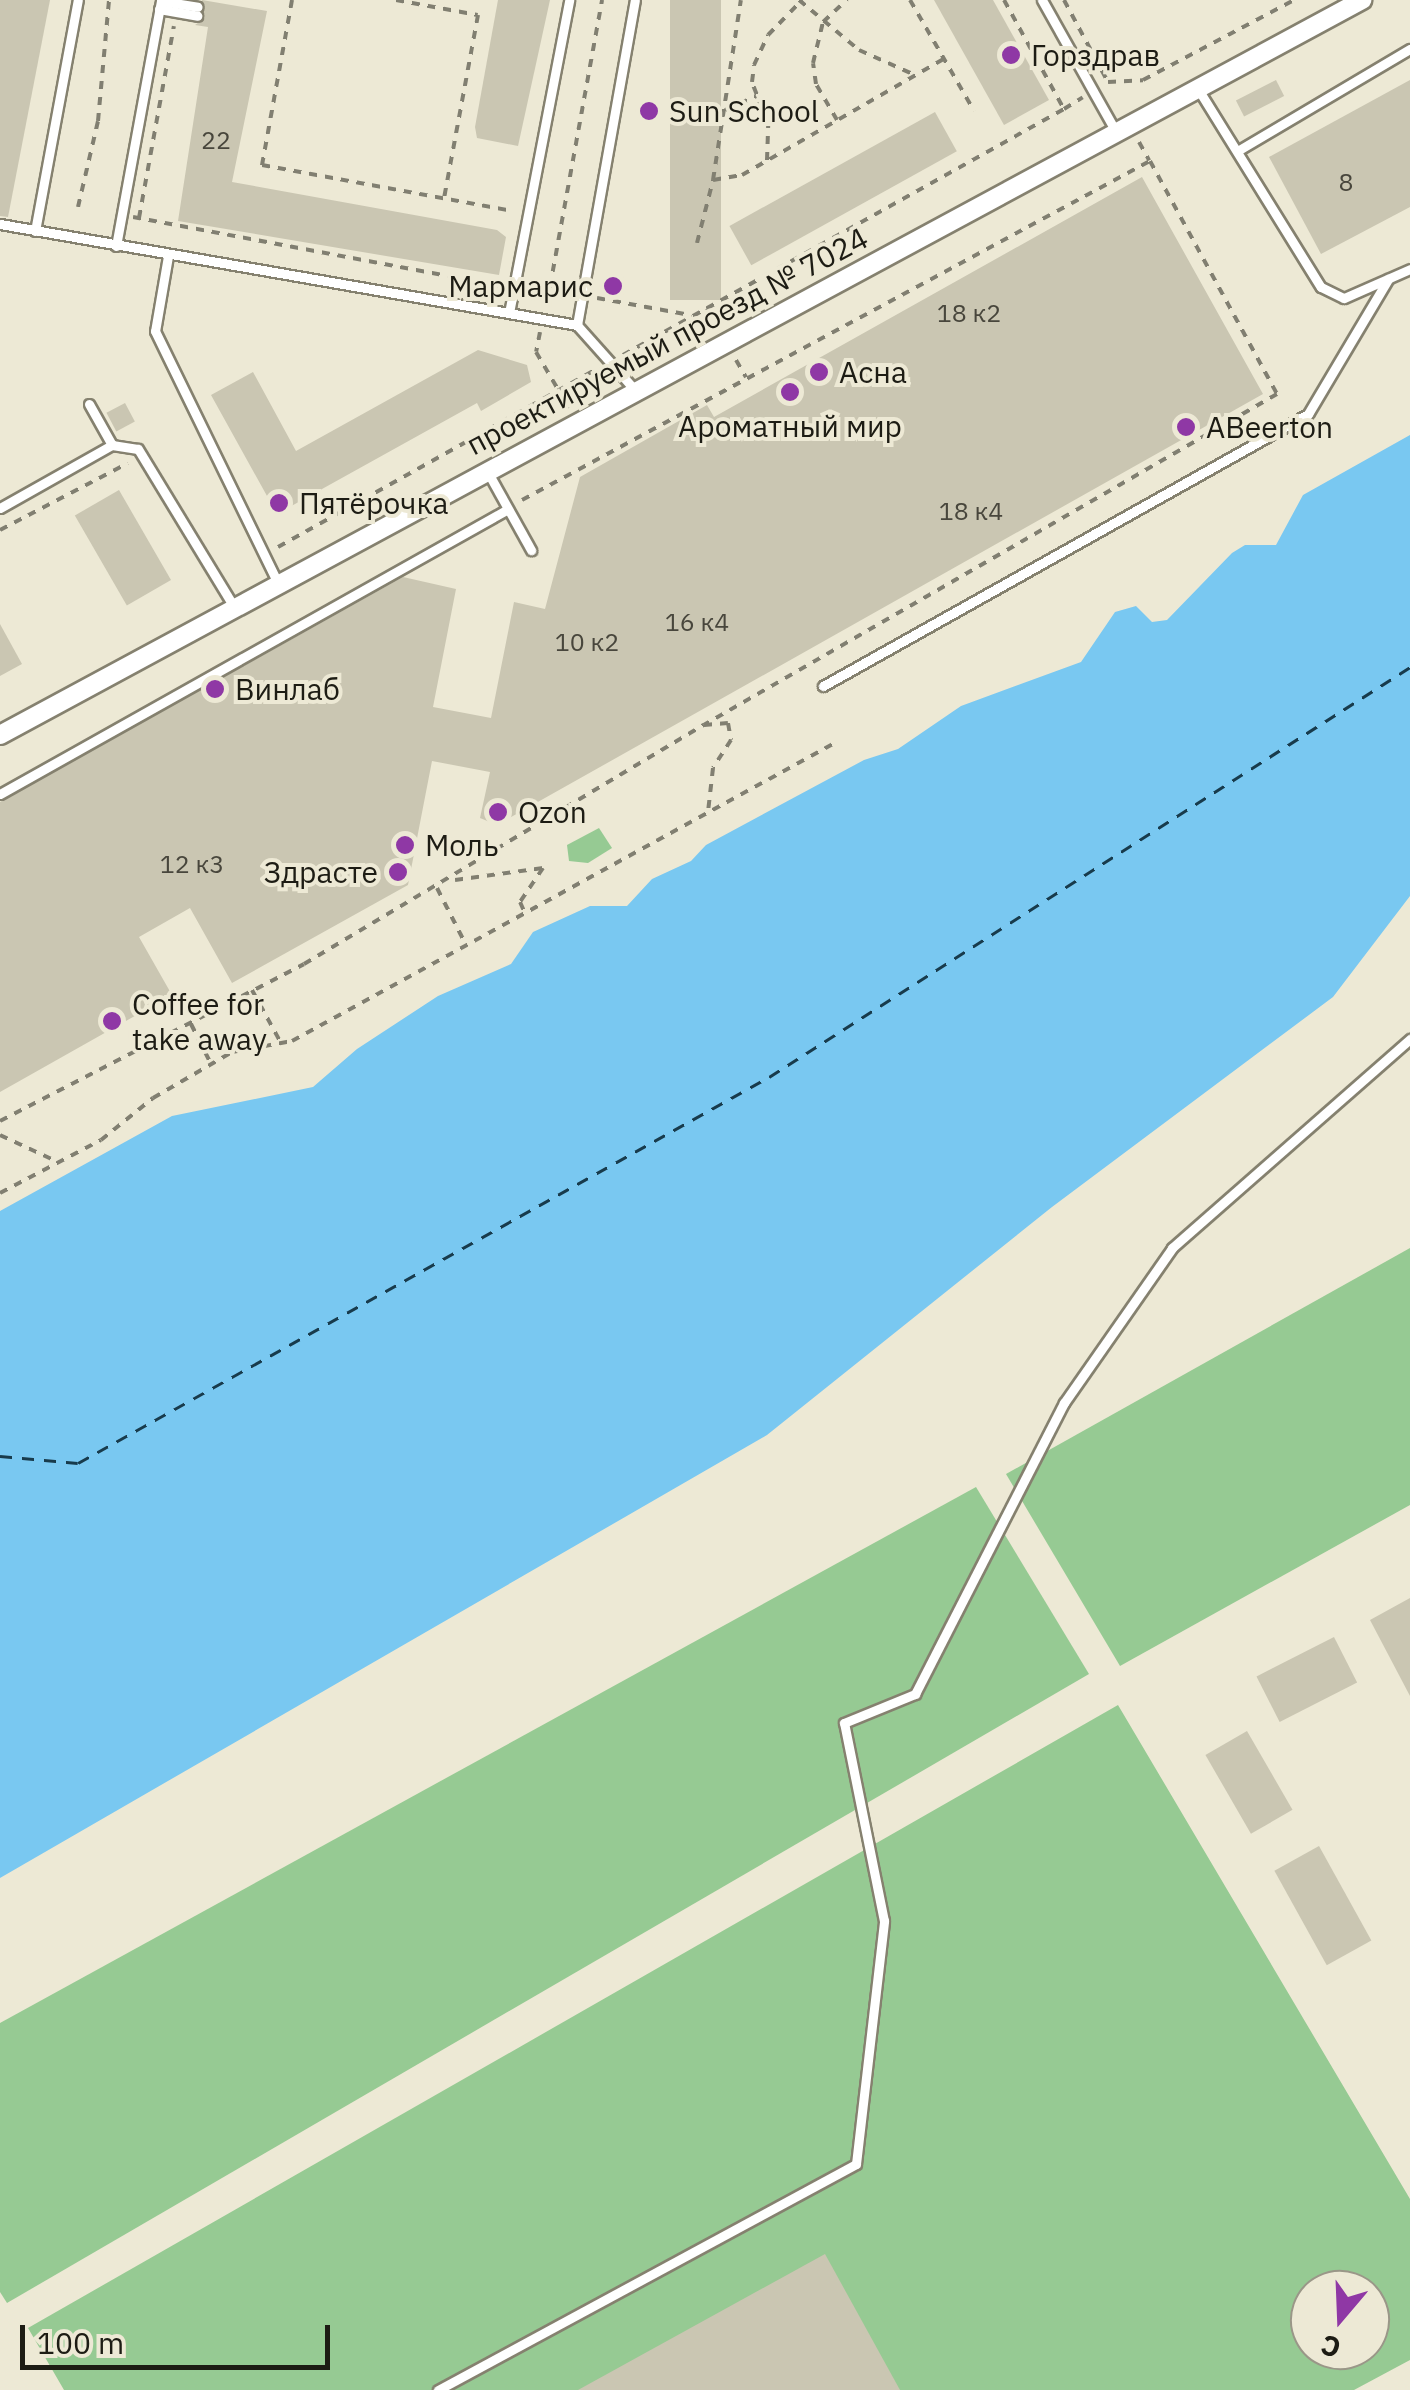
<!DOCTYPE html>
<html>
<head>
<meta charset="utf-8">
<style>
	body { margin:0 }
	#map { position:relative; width:1410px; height:2390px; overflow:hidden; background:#ede9d5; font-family:"IBM Plex Sans",sans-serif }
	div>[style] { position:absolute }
	.green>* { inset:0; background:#96ca93 }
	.water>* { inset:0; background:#79c8f1 }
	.ferry>* { height:2.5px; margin-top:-1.25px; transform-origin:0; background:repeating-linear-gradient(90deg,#183b4c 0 12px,transparent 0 22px) }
	.building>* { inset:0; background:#cac6b2; transform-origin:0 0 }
	.path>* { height:4px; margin-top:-2px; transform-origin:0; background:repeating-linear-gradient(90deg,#817f71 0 8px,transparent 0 16px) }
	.roads { filter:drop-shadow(2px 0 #85816f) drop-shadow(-2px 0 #85816f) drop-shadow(0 2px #85816f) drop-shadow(0 -2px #85816f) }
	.lane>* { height:9px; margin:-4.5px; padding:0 4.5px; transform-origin:4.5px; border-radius:4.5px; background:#fff }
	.street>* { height:18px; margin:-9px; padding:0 9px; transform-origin:9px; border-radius:9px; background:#fff }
	.dots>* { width:28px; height:28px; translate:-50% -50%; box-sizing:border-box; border:5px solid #ede9d5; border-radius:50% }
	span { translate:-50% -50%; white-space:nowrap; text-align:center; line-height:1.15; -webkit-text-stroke:8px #ede9d5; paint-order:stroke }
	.number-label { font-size:25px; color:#48463c }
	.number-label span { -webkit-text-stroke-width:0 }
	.poi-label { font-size:30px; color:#1d1c14 }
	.left { translate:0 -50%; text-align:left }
	.right { translate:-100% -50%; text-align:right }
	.street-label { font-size:30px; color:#1d1c14 }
	.north { position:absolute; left:1290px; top:2270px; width:100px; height:100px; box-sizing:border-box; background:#ede9d5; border:2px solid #9a9788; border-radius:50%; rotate:199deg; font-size:28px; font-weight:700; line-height:40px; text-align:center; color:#1d1c14 }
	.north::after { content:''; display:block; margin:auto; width:35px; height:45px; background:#8f38a5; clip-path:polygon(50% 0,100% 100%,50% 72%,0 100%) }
	.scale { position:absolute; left:20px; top:2325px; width:310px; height:45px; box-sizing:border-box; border:5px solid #1d1c14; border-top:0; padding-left:12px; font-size:30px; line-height:35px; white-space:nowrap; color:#1d1c14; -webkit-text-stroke:8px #ede9d5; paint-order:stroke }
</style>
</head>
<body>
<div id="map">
	<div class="green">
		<i style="clip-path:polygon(599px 828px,612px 848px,588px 863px,569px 861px,567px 845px)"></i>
		<i style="clip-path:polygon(1410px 1248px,1410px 1505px,1120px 1666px,1006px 1474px)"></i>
		<i style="clip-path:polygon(976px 1487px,1089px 1674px,7px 2303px,0 2292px,0 2023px)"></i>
		<i style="clip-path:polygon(evenodd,1118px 1705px,1410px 2199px,1410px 2360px,1354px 2390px,64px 2390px,28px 2328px,1118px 1705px,1310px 2290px,1370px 2290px,1370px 2350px,1310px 2350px,1310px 2290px)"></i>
	</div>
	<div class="water">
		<i style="clip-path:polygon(1410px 435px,1410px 896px,1333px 997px,1052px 1207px,767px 1435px,0 1878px,0 1211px,172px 1116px,313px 1087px,357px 1049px,438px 996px,511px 964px,533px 932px,590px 906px,627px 906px,652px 879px,691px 861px,706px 845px,864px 760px,898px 749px,961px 706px,1081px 662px,1115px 612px,1136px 606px,1152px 622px,1167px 620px,1232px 553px,1245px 545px,1276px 545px,1303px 495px)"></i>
	</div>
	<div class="ferry">
		<i style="left:0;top:1456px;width:78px;rotate:5.1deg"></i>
		<i style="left:78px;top:1463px;width:792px;rotate:-29.19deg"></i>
		<i style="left:769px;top:1077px;width:761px;rotate:-32.6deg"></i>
	</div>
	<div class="building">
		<i style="clip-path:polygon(0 0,50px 0,8px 217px,0 216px)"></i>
		<i style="clip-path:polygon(202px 0,267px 11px,232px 182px,497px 230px,506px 237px,499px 275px,178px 221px,208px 27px,195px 25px,205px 18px)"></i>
		<i style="clip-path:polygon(498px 0,550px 0,518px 146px,477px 138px,475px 127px)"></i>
		<i style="left:670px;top:0;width:51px;height:300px"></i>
		<i style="clip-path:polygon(934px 0,993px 0,1049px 100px,1004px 125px)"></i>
		<i style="left:1276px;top:80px;width:18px;height:45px;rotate:63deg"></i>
		<i style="clip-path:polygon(1410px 80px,1410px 207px,1321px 254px,1269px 157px)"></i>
		<i style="left:935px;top:112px;width:45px;height:235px;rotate:61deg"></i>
		<i style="clip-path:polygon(1142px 177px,1263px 394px,497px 825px,480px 818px,490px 772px,432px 761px,408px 885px,232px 983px,190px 908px,139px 937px,172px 995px,0 1092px,0 802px,403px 577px,456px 589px,433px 707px,491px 718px,514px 602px,545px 609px,580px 477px,707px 405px,714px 417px)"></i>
		<i style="clip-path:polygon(478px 350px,527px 365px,531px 382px,481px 411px,477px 403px,277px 514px,211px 395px,253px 372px,296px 451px)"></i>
		<i style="left:125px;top:403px;width:21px;height:21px;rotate:62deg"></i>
		<i style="left:119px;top:490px;width:104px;height:51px;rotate:60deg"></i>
		<i style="clip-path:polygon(0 624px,22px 664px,0 676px)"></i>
		<i style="clip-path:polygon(1410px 1598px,1410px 1696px,1370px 1620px)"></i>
		<i style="left:1334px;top:1637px;width:51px;height:87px;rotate:63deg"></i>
		<i style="left:1247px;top:1731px;width:91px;height:48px;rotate:60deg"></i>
		<i style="left:1319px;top:1846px;width:108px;height:51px;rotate:61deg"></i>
		<i style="clip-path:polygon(825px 2254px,900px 2390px,578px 2390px)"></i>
	</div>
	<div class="path">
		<i style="left:292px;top:0;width:168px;rotate:100.3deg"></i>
		<i style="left:262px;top:165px;width:255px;rotate:10.4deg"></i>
		<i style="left:396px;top:0;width:83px;rotate:10.4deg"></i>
		<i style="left:478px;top:15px;width:186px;rotate:100.5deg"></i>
		<i style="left:799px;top:0;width:78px;rotate:39.8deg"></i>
		<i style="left:859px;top:50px;width:61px;rotate:24.1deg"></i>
		<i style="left:910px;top:0;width:128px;rotate:60deg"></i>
		<i style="left:1004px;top:0;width:124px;rotate:61.2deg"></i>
		<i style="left:1064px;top:109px;width:22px;rotate:-32deg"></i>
		<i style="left:1064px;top:0;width:93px;rotate:61.8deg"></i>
		<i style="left:1108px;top:82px;width:35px;rotate:-3deg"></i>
		<i style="left:1143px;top:80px;width:171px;rotate:-27.9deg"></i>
		<i style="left:725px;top:110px;width:34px;rotate:-24deg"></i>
		<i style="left:837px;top:120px;width:42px;rotate:-120.3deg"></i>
		<i style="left:816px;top:84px;width:21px;rotate:-98deg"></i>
		<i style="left:813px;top:63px;width:42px;rotate:-76.3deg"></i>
		<i style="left:823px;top:22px;width:33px;rotate:-43deg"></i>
		<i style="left:1139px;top:142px;width:21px;rotate:61deg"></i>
		<i style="left:767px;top:160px;width:36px;rotate:-88deg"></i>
		<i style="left:768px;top:124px;width:45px;rotate:-110.9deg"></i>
		<i style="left:752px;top:82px;width:17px;rotate:-83deg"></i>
		<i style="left:754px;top:65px;width:33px;rotate:-65deg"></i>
		<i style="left:768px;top:35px;width:49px;rotate:-45.8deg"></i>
		<i style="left:713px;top:180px;width:182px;rotate:-81.2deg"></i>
		<i style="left:78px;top:207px;width:88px;rotate:-76.9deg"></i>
		<i style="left:98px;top:121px;width:121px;rotate:-84.8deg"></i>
		<i style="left:133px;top:217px;width:375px;rotate:10.6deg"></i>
		<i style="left:139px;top:218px;width:195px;rotate:-79.7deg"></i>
		<i style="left:697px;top:243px;width:65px;rotate:-75.7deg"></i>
		<i style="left:713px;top:180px;width:29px;rotate:-10deg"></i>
		<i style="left:742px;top:175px;width:233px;rotate:-29.9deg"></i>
		<i style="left:526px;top:285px;width:41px;rotate:11.3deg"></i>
		<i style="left:597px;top:298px;width:96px;rotate:10.3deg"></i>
		<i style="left:547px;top:303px;width:308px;rotate:-79.7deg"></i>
		<i style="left:707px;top:308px;width:20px;rotate:60deg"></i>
		<i style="left:540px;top:332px;width:20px;rotate:101deg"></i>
		<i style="left:536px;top:352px;width:65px;rotate:59.5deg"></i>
		<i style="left:623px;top:355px;width:505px;rotate:-29.15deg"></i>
		<i style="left:736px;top:360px;width:20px;rotate:60deg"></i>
		<i style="left:522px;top:500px;width:714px;rotate:-28.36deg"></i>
		<i style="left:1150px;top:161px;width:265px;rotate:61.4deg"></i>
		<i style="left:1277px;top:394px;width:662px;rotate:149.99deg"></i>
		<i style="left:0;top:530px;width:144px;rotate:-27.6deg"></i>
		<i style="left:278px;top:547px;width:365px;rotate:-29.2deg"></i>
		<i style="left:455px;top:880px;width:89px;rotate:-7.8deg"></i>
		<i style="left:543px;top:868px;width:41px;rotate:124.1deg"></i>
		<i style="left:520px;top:902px;width:12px;rotate:66deg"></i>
		<i style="left:437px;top:888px;width:64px;rotate:63deg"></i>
		<i style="left:252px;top:990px;width:60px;rotate:61.3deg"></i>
		<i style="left:191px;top:1024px;width:45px;rotate:63.4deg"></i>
		<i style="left:0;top:1121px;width:342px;rotate:-27.3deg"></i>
		<i style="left:304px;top:964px;width:466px;rotate:-30.9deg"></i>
		<i style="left:704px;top:725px;width:24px;rotate:-5deg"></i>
		<i style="left:728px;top:723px;width:17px;rotate:80deg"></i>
		<i style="left:731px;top:740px;width:33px;rotate:123deg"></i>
		<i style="left:713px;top:768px;width:44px;rotate:96.5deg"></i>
		<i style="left:0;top:1135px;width:64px;rotate:25deg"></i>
		<i style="left:0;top:1193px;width:114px;rotate:-27.7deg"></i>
		<i style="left:101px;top:1140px;width:67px;rotate:-38.9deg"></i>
		<i style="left:153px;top:1098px;width:91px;rotate:-30.2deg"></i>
		<i style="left:232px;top:1052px;width:61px;rotate:-10.4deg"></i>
		<i style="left:292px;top:1041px;width:617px;rotate:-28.77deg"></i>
	</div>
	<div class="roads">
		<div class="lane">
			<i style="left:1042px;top:0;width:151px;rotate:60.7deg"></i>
			<i style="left:161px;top:1px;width:37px;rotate:9deg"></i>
			<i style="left:159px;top:9px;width:39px;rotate:10deg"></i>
			<i style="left:1198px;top:89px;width:233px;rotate:58.2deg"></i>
			<i style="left:1321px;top:287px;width:25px;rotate:26deg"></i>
			<i style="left:1344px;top:298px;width:72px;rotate:-23.7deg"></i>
			<i style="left:1239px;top:150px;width:199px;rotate:-30.6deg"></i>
			<i style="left:0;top:224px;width:586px;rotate:9.93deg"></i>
			<i style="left:577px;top:325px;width:86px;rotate:48.3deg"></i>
			<i style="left:35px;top:231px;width:235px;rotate:-79.5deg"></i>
			<i style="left:116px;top:246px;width:250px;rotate:-79.6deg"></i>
			<i style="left:168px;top:256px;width:76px;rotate:99.8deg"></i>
			<i style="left:155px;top:331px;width:280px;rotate:64deg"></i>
			<i style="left:509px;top:313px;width:319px;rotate:-79.1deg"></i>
			<i style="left:577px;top:325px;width:330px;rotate:-79.9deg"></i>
			<i style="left:89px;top:404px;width:47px;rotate:60.7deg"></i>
			<i style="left:486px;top:469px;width:93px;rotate:60.9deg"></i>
			<i style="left:0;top:508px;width:129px;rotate:-29.4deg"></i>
			<i style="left:112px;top:445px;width:26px;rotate:9deg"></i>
			<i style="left:138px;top:449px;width:185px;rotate:58.7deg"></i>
			<i style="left:823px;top:686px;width:556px;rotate:-29.28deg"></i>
			<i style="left:1308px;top:414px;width:157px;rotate:-59.3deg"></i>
			<i style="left:0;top:794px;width:582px;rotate:-29.29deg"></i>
			<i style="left:438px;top:2390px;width:475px;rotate:-28.4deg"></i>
			<i style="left:856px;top:2164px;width:245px;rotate:-83.4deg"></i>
			<i style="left:884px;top:1921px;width:202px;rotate:-101.4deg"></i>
			<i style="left:844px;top:1723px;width:77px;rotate:-22.2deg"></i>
			<i style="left:915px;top:1694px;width:327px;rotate:-62.9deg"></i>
			<i style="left:1064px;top:1403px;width:189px;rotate:-55.1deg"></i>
			<i style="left:1172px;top:1248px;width:317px;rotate:-41.3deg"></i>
		</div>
		<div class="street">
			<i style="left:0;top:735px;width:1548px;rotate:-28.35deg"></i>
		</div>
	</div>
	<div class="dots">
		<i style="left:1011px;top:55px;background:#8f38a5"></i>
		<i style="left:649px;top:111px;background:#8f38a5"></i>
		<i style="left:613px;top:286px;background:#8f38a5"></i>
		<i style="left:819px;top:372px;background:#8f38a5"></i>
		<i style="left:790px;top:392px;background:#8f38a5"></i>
		<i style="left:1186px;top:427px;background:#8f38a5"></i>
		<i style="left:279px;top:503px;background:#8f38a5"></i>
		<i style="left:215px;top:689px;background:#8f38a5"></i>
		<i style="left:498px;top:812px;background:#8f38a5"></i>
		<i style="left:405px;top:845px;background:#8f38a5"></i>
		<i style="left:398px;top:872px;background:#8f38a5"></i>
		<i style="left:112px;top:1021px;background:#8f38a5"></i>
	</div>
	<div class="number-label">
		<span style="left:216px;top:140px">22</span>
		<span style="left:1346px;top:182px">8</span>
		<span style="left:969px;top:313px">18 к2</span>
		<span style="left:971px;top:511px">18 к4</span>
		<span style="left:697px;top:622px">16 к4</span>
		<span style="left:587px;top:642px">10 к2</span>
		<span style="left:192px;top:864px">12 к3</span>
	</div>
	<div class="poi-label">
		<span class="left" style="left:1031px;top:55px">Горздрав</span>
		<span class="left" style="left:669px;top:111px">Sun School</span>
		<span class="right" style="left:593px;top:286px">Мармарис</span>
		<span class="left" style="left:839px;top:372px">Асна</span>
		<span style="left:790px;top:426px">Ароматный мир</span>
		<span class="left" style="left:1206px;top:427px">ABeerton</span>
		<span class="left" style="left:299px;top:503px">Пятёрочка</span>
		<span class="left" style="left:235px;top:689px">Винлаб</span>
		<span class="left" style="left:518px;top:812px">Ozon</span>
		<span class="left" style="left:425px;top:845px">Моль</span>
		<span class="right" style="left:378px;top:872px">Здрасте</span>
		<span class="left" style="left:132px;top:1021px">Coffee for<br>take away</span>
	</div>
	<div class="street-label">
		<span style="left:667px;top:341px;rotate:-28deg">проектируемый проезд № 7024</span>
	</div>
	<div class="north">С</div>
	<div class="scale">100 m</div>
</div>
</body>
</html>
